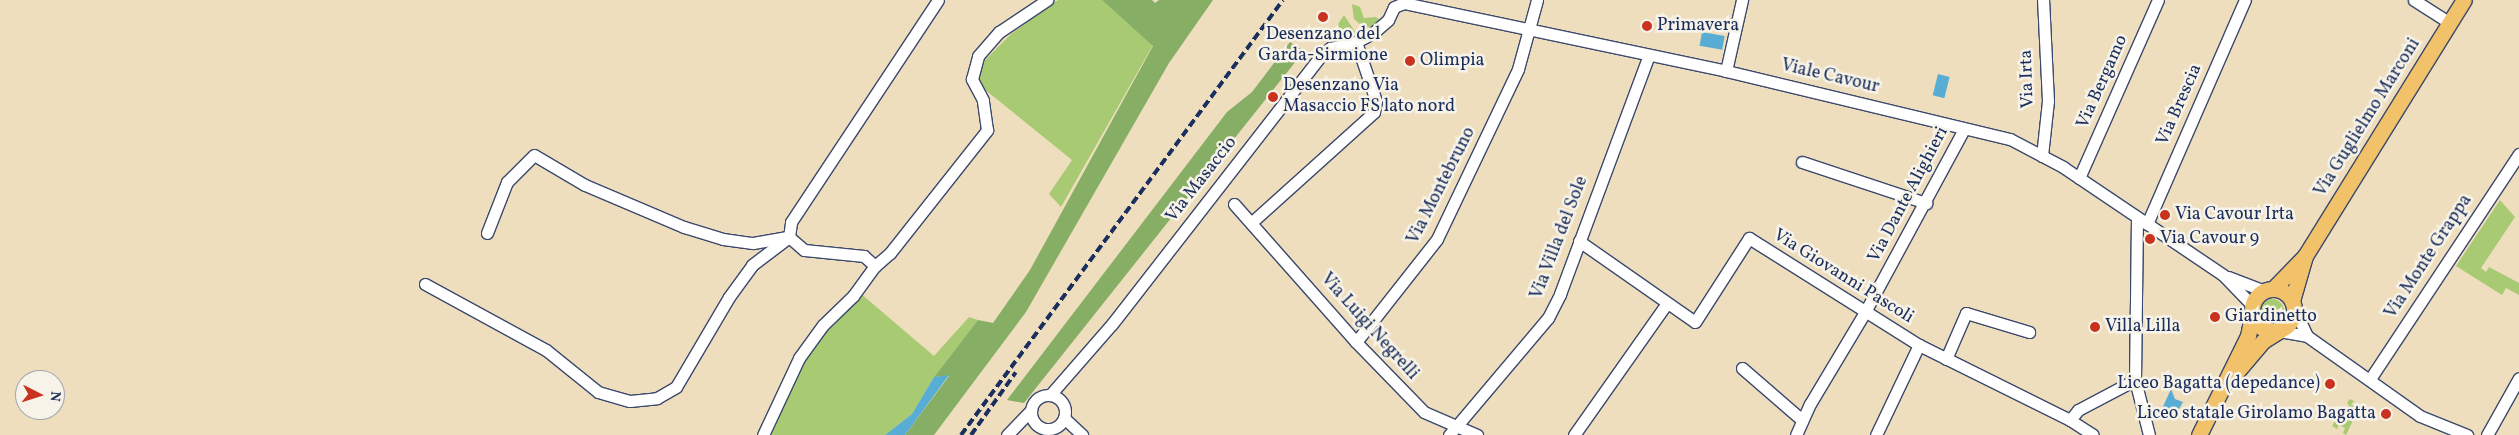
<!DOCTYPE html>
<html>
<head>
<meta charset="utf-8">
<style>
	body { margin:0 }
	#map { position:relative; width:2519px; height:435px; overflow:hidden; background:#eedebe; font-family:Vollkorn,serif }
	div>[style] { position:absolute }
	.green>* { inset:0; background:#a8ca72 }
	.round { border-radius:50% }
	.forest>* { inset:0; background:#86ae64 }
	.water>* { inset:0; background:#57add3; transform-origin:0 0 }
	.roads { filter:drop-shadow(1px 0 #3b496c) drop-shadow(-1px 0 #3b496c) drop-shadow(0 1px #3b496c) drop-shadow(0 -1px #3b496c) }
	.minor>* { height:11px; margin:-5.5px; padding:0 5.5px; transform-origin:5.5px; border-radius:5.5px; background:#fff }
	.minor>.ring { margin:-5.5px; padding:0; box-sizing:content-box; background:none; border:11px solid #fff; border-radius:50% }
	.major>* { height:15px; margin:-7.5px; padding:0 7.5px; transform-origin:7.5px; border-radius:7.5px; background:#f2c26a }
	.major>.ring { margin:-7.5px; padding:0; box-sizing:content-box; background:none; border:15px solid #f2c26a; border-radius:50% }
	.rail>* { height:4px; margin-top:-2px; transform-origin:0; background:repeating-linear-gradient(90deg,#1b2f5e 0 8px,transparent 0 12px) }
	.dots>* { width:14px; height:14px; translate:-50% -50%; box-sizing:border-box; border:2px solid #f7f3e8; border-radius:50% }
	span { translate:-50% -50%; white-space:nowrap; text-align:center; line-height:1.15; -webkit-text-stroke:5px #f7f3e8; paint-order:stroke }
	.poi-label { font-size:18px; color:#1b2f5e }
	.left { translate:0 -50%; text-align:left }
	.right { translate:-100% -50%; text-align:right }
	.street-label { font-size:18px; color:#1b2f5e }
	.north { position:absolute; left:15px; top:370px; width:50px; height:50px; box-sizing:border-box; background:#f7f3e8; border:1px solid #9fa5b1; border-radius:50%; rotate:95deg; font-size:14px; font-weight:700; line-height:20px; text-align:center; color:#1b2f5e }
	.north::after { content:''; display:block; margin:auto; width:18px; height:22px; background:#c8321e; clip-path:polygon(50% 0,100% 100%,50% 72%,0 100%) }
</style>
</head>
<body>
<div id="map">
	<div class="green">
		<i style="clip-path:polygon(1058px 0,1102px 0,1153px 45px,1061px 207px,1049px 194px,1072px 160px,978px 84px,983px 62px,1011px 34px)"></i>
		<i style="clip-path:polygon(1352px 4px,1360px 7px,1364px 18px,1376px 17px,1380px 20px,1374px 27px,1363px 27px,1354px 19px)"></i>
		<i style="clip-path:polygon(1344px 15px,1356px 33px,1327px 44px,1328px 39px)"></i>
		<i style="clip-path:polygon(2500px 200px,2515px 217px,2481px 268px,2486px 272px,2489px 267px,2519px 283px,2519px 295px,2506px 288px,2502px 295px,2456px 266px)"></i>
		<i style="clip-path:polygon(860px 293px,934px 356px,969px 317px,978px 320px,934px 377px,912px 414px,885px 435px,772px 435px,770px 430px,798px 370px,824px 330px)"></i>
		<i class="round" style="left:2260px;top:299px;width:24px;height:24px"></i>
		<i style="clip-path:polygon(2350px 399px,2354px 401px,2351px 405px,2364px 408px,2361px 412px,2358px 410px,2346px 435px,2343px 433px,2345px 428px,2339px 425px,2337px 429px,2332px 426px,2335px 421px,2338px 423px,2349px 405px,2347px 403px)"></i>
	</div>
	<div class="forest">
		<i style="clip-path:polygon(1102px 0,1152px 0,1155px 3px,1159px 0,1213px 0,1169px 63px,1026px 312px,934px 435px,905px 435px,949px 376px,934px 377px,978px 320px,993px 323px,1030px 270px,1153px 46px)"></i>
		<i style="clip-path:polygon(1290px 42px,1304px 51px,1024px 403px,1007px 400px,1227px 112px,1252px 92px)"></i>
	</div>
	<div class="water">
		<i style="left:1702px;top:32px;width:23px;height:14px;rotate:10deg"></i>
		<i style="left:1938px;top:74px;width:12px;height:22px;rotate:14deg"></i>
		<i style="clip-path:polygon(949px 375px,905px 435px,885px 435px,912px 414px,934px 377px)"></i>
		<i style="clip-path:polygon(2171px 389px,2175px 399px,2183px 402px,2174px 418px,2161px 411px)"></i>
	</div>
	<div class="roads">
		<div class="minor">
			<i style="left:2414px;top:0;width:43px;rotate:32.6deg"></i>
			<i style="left:1726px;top:71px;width:73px;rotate:-77.3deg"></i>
			<i style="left:2042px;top:156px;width:55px;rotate:-83.8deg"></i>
			<i style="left:2048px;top:101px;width:101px;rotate:-92.8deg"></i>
			<i style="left:1802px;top:162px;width:131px;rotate:18.3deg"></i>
			<i style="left:2079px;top:178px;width:195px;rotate:-66.1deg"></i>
			<i style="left:1234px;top:204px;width:184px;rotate:48.5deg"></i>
			<i style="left:1356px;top:342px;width:98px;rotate:45.8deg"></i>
			<i style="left:1424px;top:412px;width:58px;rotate:23.5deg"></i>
			<i style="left:2137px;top:217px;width:163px;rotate:90.7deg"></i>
			<i style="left:2135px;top:380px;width:57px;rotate:75.7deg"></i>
			<i style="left:1252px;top:222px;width:164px;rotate:-42deg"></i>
			<i style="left:1374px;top:112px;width:11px;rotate:-80deg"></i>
			<i style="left:1376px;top:101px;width:62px;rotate:-108.7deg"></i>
			<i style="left:2147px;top:224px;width:244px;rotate:-66.4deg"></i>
			<i style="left:487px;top:233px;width:55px;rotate:-68.6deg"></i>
			<i style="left:507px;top:182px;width:38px;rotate:-45deg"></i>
			<i style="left:534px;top:155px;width:59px;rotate:30.5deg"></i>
			<i style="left:585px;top:185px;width:108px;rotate:23deg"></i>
			<i style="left:684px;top:227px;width:41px;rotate:17.1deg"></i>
			<i style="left:723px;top:239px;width:30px;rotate:8deg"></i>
			<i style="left:753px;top:243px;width:36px;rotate:-10deg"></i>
			<i style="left:1579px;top:241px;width:141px;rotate:34.9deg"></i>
			<i style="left:1695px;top:322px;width:100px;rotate:-57.3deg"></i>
			<i style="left:1749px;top:238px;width:201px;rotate:32.2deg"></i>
			<i style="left:1919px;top:345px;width:169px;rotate:26.4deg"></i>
			<i style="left:2070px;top:420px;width:27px;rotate:33deg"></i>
			<i style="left:875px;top:266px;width:20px;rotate:-41deg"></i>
			<i style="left:890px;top:253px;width:157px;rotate:-51.7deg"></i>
			<i style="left:987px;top:130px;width:30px;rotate:-98deg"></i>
			<i style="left:983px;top:100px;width:24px;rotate:-118deg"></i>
			<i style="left:972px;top:79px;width:24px;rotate:-75deg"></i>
			<i style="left:978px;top:56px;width:32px;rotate:-49deg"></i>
			<i style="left:999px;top:32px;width:58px;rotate:-33.7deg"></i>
			<i style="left:2228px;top:277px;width:39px;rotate:21deg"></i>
			<i style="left:425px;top:284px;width:138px;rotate:28.6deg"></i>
			<i style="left:546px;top:350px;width:67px;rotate:38.9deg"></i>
			<i style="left:598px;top:392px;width:33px;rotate:16deg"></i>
			<i style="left:630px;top:401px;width:27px;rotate:-6deg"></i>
			<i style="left:657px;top:398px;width:22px;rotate:-30deg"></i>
			<i style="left:676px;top:387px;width:104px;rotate:-59.5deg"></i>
			<i style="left:729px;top:297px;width:39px;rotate:-54deg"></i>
			<i style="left:752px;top:265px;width:46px;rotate:-37.1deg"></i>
			<i style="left:789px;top:237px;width:15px;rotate:-82deg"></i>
			<i style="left:791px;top:222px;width:266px;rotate:-56.5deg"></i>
			<i style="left:2294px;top:308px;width:31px;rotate:65deg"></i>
			<i style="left:2279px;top:331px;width:28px;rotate:10deg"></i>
			<i style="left:2307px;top:336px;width:138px;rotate:35.3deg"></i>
			<i style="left:2420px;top:416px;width:51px;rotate:22deg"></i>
			<i style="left:1356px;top:342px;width:131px;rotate:-51.8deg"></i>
			<i style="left:1437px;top:239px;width:188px;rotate:-64.5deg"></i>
			<i style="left:1518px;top:69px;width:72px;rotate:-74.6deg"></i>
			<i style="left:1946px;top:359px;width:50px;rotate:-66.5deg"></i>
			<i style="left:1966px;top:313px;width:66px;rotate:16.8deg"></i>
			<i style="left:1742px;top:368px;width:79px;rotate:40.9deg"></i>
			<i style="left:2370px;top:379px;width:270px;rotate:-56.5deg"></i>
			<i style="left:1050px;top:395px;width:94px;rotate:-48.9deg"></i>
			<i style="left:1112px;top:324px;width:340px;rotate:-52.1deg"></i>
			<i style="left:1321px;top:56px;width:12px;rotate:-42deg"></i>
			<i style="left:1330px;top:48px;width:27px;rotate:-13deg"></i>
			<i style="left:1356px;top:42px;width:19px;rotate:-28deg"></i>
			<i style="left:1373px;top:33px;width:20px;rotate:-41deg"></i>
			<i style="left:1388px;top:20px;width:14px;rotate:-65deg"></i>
			<i style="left:1394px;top:7px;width:11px;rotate:-22deg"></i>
			<i style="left:1404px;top:3px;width:329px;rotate:11.9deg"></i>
			<i style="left:1726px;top:71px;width:292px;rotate:13.5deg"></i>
			<i style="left:2010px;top:139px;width:60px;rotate:27.8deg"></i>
			<i style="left:2063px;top:167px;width:193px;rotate:34deg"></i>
			<i style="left:2223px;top:275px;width:42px;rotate:46deg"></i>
			<i class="ring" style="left:1031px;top:395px;width:23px;height:23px"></i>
			<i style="left:1064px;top:418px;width:25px;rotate:43deg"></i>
			<i style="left:2070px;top:420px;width:13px;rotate:-51deg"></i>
			<i style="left:2078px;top:410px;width:64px;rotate:-27.8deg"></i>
			<i style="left:763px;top:435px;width:85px;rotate:-64.9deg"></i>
			<i style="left:799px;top:358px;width:41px;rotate:-54deg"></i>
			<i style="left:823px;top:325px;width:42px;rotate:-44deg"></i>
			<i style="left:853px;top:296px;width:37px;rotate:-54deg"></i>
			<i style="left:875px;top:266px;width:15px;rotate:-138deg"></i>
			<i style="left:864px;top:256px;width:60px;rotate:-174.3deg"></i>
			<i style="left:804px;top:250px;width:20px;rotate:-139deg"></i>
			<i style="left:1007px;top:435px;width:35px;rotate:-46deg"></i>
			<i style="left:1449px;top:435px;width:153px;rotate:-49.8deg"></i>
			<i style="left:1548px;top:318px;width:27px;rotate:-63deg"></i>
			<i style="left:1560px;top:294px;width:255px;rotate:-69.6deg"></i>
			<i style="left:1574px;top:435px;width:161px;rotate:-54.8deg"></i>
			<i style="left:1796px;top:435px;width:34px;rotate:-66deg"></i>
			<i style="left:1810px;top:404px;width:107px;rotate:-59.1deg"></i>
			<i style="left:1865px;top:312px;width:208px;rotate:-61.6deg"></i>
			<i style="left:1876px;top:435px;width:100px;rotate:-64.5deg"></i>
			<i style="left:2487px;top:435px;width:65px;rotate:-60.7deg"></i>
		</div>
		<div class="major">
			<i class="ring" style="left:2252px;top:289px;width:27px;height:27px"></i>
			<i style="left:2273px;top:289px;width:45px;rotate:-45.9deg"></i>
			<i style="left:2292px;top:301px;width:47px;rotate:-73.9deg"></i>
			<i style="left:2305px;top:256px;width:301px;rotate:-58.2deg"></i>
			<i style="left:2235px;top:374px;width:43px;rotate:-49.7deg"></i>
			<i style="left:2263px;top:341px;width:19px;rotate:-32deg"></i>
			<i style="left:2199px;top:435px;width:110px;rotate:-63.7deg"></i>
			<i style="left:2248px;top:336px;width:20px;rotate:-79deg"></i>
		</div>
	</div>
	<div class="rail">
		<i style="left:961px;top:435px;width:541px;rotate:-53.49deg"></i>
		<i style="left:971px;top:435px;width:77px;rotate:-54.5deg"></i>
	</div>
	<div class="dots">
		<i style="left:1323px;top:17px;background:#c8321e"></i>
		<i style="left:1647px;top:26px;background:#c8321e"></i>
		<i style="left:1410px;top:61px;background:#c8321e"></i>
		<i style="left:1273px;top:97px;background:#c8321e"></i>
		<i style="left:2165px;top:215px;background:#c8321e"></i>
		<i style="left:2150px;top:239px;background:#c8321e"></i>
		<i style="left:2215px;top:317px;background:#c8321e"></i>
		<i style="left:2095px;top:327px;background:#c8321e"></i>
		<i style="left:2330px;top:384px;background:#c8321e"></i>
		<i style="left:2386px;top:414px;background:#c8321e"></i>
	</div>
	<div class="poi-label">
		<span class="left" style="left:1657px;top:26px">Primavera</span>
		<span style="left:1323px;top:46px">Desenzano del<br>Garda-Sirmione</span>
		<span class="left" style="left:1420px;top:61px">Olimpia</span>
		<span class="left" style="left:1283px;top:97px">Desenzano Via<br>Masaccio FS lato nord</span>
		<span class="left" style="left:2175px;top:215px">Via Cavour Irta</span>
		<span class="left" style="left:2160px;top:239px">Via Cavour 9</span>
		<span class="left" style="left:2225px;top:317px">Giardinetto</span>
		<span class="left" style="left:2105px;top:327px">Villa Lilla</span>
		<span class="right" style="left:2320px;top:384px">Liceo Bagatta (depedance)</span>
		<span class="right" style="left:2376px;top:414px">Liceo statale Girolamo Bagatta</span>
	</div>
	<div class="street-label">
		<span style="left:1830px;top:77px;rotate:13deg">Viale Cavour</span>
		<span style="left:2028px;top:79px;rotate:-92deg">Via Irta</span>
		<span style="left:2103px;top:82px;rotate:-66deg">Via Bergamo</span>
		<span style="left:2180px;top:105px;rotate:-66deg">Via Brescia</span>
		<span style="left:2368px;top:118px;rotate:-58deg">Via Guglielmo Marconi</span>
		<span style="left:1202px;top:180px;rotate:-52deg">Via Masaccio</span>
		<span style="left:1442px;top:186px;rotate:-63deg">Via Montebruno</span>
		<span style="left:1909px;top:195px;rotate:-62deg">Via Dante Alighieri</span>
		<span style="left:1560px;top:238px;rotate:-69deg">Via Villa del Sole</span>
		<span style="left:2429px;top:257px;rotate:-57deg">Via Monte Grappa</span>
		<span style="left:1843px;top:277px;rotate:32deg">Via Giovanni Pascoli</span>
		<span style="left:1369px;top:327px;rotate:48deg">Via Luigi Negrelli</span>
	</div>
	<div class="north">N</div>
</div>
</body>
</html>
